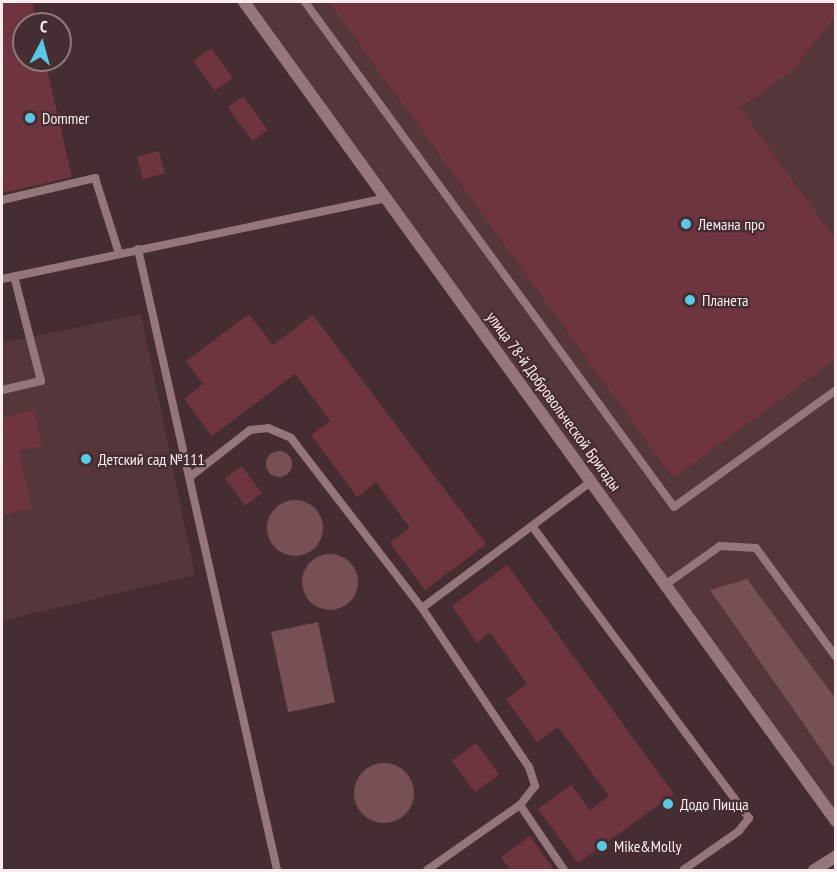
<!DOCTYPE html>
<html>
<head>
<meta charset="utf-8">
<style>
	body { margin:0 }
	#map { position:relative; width:837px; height:872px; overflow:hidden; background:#462d31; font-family:"PT Sans Narrow",sans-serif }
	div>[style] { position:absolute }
	.built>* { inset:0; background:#55363b }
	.green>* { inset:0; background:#775056; transform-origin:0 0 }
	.round { border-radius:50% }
	.building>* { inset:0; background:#6e343f; transform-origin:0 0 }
	.service>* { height:8px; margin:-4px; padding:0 4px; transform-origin:4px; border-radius:4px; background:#94777b }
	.tertiary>* { height:12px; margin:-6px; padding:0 6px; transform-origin:6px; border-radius:6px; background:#94777b }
	.dots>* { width:16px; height:16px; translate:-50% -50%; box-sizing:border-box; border:3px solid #462d31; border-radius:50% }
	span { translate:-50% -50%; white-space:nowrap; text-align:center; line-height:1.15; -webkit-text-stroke:4.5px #462d31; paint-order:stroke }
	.poi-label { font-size:16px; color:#fdecee }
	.left { translate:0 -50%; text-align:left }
	.street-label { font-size:16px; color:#fdecee }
	.frame { position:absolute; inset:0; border:3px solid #fdecee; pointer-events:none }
	.north { position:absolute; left:12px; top:12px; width:60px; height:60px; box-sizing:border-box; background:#462d31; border:2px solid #8f797d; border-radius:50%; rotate:6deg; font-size:16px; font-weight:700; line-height:24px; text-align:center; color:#fdecee }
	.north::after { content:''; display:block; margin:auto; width:21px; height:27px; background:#5bc8e7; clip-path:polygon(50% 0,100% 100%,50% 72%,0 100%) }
</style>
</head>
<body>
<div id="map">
	<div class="built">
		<i style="clip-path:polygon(244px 2px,835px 2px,835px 821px)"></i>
		<i style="clip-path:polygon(141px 314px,195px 575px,2px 621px,2px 343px)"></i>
	</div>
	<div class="green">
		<i class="round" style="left:266px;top:451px;width:26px;height:26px"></i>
		<i class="round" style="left:267px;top:500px;width:56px;height:56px"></i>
		<i class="round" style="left:302px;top:554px;width:56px;height:56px"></i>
		<i style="clip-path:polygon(747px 579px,835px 698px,835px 769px,710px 590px)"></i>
		<i style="left:318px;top:622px;width:82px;height:48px;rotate:78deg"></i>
		<i class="round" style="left:354px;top:763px;width:60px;height:60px"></i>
	</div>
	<div class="building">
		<i style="clip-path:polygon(2px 2px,32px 2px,37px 24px,24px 24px,24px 60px,45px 60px,72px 177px,2px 193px)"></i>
		<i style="clip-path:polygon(329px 2px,836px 2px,836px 15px,792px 71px,740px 108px,836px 240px,836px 359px,673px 478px)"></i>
		<i style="left:211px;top:48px;width:37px;height:22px;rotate:54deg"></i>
		<i style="left:243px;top:96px;width:42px;height:19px;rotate:54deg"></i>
		<i style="left:159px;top:151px;width:23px;height:23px;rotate:75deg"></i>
		<i style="clip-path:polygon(249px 314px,273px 345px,313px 315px,486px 544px,425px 590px,390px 543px,410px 528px,376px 482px,357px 497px,311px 435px,330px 421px,295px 374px,212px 436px,184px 399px,203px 384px,186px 361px)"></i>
		<i style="clip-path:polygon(34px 410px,42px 446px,19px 451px,32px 508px,2px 515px,2px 418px)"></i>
		<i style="left:242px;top:466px;width:34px;height:21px;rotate:54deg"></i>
		<i style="clip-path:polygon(507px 565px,674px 794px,578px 863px,538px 809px,571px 785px,590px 810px,609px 796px,558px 727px,537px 742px,506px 699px,527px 684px,490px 632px,477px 643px,452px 606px)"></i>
		<i style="left:476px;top:743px;width:39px;height:30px;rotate:54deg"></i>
		<i style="clip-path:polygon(530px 836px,554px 870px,510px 870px,501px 857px)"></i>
	</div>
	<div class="service">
		<i style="left:305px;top:2px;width:625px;rotate:53.84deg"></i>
		<i style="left:674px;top:507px;width:200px;rotate:-35.8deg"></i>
		<i style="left:2px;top:200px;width:96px;rotate:-13.3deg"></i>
		<i style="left:95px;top:178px;width:79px;rotate:72.3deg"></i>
		<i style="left:138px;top:249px;width:636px;rotate:77.38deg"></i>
		<i style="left:2px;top:279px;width:394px;rotate:-11.9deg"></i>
		<i style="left:2px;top:390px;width:40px;rotate:-13deg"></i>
		<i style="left:41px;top:381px;width:108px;rotate:-104.4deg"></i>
		<i style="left:191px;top:476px;width:75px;rotate:-37.9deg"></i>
		<i style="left:250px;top:430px;width:18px;rotate:-6deg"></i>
		<i style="left:268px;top:428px;width:25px;rotate:23deg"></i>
		<i style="left:291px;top:438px;width:215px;rotate:52.4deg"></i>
		<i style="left:422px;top:608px;width:192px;rotate:56.1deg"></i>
		<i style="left:529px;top:767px;width:20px;rotate:72deg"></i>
		<i style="left:535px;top:786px;width:24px;rotate:128deg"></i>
		<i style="left:532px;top:526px;width:364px;rotate:53.4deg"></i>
		<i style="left:749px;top:818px;width:16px;rotate:128deg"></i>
		<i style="left:739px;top:831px;width:68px;rotate:145.1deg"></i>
		<i style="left:665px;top:585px;width:67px;rotate:-35.3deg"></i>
		<i style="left:720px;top:546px;width:36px;rotate:3deg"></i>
		<i style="left:756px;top:548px;width:135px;rotate:53.7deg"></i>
		<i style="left:422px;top:608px;width:212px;rotate:-36.8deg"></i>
		<i style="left:427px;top:870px;width:113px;rotate:-35deg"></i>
		<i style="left:520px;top:805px;width:78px;rotate:55.9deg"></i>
	</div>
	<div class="tertiary">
		<i style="left:244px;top:2px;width:1011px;rotate:54.14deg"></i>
		<i style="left:814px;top:870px;width:26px;rotate:-32deg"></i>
	</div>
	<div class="dots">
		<i style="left:30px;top:118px;background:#5bc8e7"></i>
		<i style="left:686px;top:224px;background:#5bc8e7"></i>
		<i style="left:690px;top:300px;background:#5bc8e7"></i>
		<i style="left:86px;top:459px;background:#5bc8e7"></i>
		<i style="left:668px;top:804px;background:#5bc8e7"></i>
		<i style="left:602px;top:846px;background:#5bc8e7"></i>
	</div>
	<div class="poi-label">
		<span class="left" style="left:42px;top:118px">Dommer</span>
		<span class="left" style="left:698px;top:224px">Лемана про</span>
		<span class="left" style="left:702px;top:300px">Планета</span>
		<span class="left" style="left:98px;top:459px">Детский сад №111</span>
		<span class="left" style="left:680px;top:804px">Додо Пицца</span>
		<span class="left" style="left:614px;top:846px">Mike&amp;Molly</span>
	</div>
	<div class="street-label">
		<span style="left:554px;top:401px;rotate:54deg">улица 78-й Добровольческой Бригады</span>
	</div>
	<div class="frame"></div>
	<div class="north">С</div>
</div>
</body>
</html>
